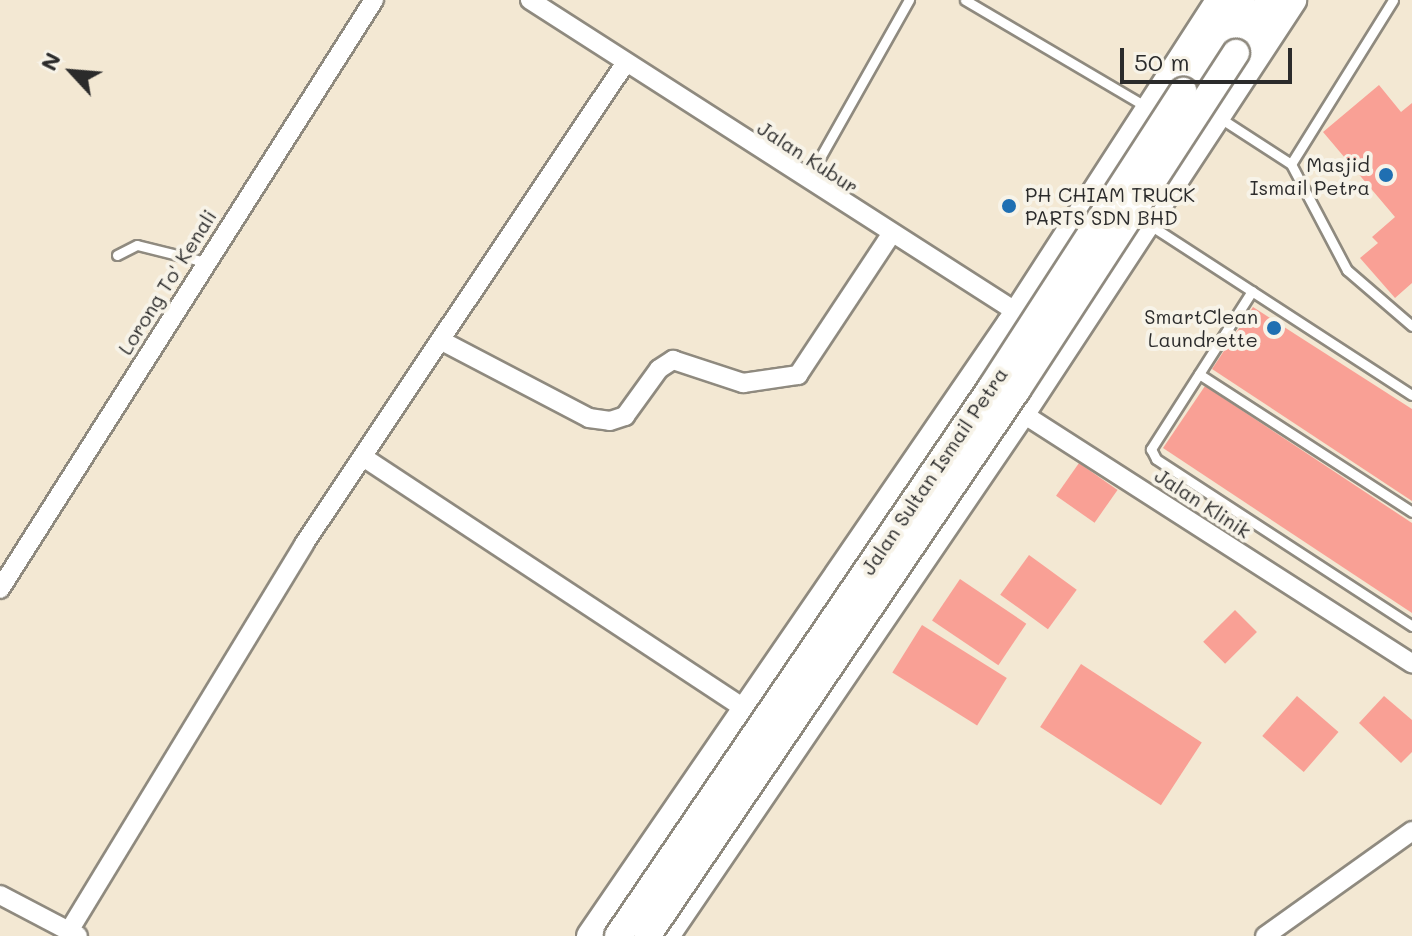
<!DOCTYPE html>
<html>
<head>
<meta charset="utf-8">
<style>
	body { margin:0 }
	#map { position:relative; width:1412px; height:936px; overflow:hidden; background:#f3e8d3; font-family:Mali,sans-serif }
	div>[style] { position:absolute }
	.building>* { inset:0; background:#f9a095; transform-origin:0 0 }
	.roads { filter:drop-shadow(2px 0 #8f8a7f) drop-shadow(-2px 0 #8f8a7f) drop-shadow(0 2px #8f8a7f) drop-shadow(0 -2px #8f8a7f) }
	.lane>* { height:9px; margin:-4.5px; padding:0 4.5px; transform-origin:4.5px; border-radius:4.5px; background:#fff }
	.street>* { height:18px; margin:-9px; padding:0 9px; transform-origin:9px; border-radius:9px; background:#fff }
	.secondary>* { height:26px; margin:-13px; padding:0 13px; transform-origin:13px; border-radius:13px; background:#fff }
	.bridges { filter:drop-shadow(2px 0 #8f8a7f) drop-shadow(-2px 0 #8f8a7f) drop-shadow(0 2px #8f8a7f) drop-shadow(0 -2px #8f8a7f) }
	.secondary-bridge>* { height:26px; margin:-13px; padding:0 13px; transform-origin:13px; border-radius:13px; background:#fff }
	.dots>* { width:22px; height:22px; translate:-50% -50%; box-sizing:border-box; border:4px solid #f7f3e8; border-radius:50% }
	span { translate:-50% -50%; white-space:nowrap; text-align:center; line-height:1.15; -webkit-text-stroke:8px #f7f3e8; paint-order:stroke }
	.street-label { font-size:20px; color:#2b2b2b }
	.poi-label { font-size:20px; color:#2b2b2b }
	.right { translate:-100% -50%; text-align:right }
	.left { translate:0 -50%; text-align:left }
	.north { position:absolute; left:32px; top:32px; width:80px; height:80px; -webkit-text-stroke:6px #f7f3e8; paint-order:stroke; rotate:296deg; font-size:22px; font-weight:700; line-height:32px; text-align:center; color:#2b2b2b }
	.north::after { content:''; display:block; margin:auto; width:28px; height:36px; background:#2b2b2b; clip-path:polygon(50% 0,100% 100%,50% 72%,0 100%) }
	.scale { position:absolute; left:1120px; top:48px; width:172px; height:36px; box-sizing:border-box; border:4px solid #2b2b2b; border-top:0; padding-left:10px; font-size:24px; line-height:28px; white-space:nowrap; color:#2b2b2b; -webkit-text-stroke:6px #f7f3e8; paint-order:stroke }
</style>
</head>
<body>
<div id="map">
	<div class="building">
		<i style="clip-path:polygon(1379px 85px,1401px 112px,1412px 103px,1412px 283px,1395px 298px,1360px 258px,1378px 243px,1372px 237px,1395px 217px,1323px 132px)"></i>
		<i style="clip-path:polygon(1253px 307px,1412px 409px,1412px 501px,1212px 369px)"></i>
		<i style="clip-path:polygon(1205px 386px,1412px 523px,1412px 613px,1163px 448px)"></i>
		<i style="left:1079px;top:463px;width:47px;height:40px;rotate:35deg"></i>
		<i style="left:1029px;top:555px;width:59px;height:49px;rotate:36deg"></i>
		<i style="left:960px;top:579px;width:80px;height:50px;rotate:34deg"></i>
		<i style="left:1235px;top:610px;width:31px;height:45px;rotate:45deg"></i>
		<i style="left:922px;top:625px;width:100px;height:56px;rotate:32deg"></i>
		<i style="left:1081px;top:664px;width:144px;height:75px;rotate:33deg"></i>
		<i style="left:1297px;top:696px;width:55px;height:53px;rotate:41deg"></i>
		<i style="clip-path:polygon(1384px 696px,1412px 720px,1412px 752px,1401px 763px,1359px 723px)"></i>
	</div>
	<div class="roads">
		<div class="lane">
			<i style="left:965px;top:0;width:212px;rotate:30.5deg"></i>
			<i style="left:1220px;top:118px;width:85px;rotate:32.9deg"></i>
			<i style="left:1291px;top:164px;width:120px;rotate:62.2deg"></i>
			<i style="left:1347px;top:270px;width:86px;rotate:40.7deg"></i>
			<i style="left:1291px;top:164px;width:193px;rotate:-58.1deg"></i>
			<i style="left:808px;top:179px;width:206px;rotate:-60.6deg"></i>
			<i style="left:1150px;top:225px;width:312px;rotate:33deg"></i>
			<i style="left:117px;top:255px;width:22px;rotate:-27deg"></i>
			<i style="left:137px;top:245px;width:70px;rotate:14deg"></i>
			<i style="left:1252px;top:291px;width:188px;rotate:122.6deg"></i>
			<i style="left:1151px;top:449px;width:11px;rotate:63deg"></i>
			<i style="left:1156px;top:459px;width:306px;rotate:33.1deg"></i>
			<i style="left:1199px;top:374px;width:254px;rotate:32.9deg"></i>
		</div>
		<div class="street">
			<i style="left:530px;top:0;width:589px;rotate:32.67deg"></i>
			<i style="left:442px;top:341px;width:166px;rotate:27.6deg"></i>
			<i style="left:589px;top:418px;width:21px;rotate:8deg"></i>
			<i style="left:610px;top:421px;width:16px;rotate:-18deg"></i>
			<i style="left:625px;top:416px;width:58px;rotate:-54.1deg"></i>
			<i style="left:659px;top:369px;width:17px;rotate:-33deg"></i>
			<i style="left:673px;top:360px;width:74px;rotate:18.2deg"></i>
			<i style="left:743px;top:383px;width:56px;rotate:-8.3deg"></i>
			<i style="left:798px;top:375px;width:167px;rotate:-56.5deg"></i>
			<i style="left:1014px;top:408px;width:473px;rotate:32.7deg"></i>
			<i style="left:366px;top:459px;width:454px;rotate:33.4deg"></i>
			<i style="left:0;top:589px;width:698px;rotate:-57.59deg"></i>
			<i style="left:0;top:895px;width:88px;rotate:27.7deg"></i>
			<i style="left:69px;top:931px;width:453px;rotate:-58.7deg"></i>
			<i style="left:304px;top:544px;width:576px;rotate:-56.25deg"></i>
			<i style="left:1265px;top:936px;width:181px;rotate:-35.5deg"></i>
		</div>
		<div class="secondary">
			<i style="left:1236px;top:53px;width:63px;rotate:-57.3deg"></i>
			<i style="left:1183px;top:91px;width:108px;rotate:-57deg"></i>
			<i style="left:590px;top:936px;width:742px;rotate:-55.54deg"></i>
			<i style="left:1010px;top:324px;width:386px;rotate:-57.1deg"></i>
			<i style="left:666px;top:936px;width:633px;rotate:-55.76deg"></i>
			<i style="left:1022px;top:413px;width:494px;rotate:-56.7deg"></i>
		</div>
	</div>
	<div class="bridges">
		<div class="secondary-bridge">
			<i style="left:618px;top:936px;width:663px;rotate:-55.76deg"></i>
			<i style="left:991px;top:388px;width:354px;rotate:-57.1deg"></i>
			<i style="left:647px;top:936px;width:660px;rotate:-55.88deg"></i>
			<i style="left:1017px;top:390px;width:402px;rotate:-57deg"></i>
		</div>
	</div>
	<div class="dots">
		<i style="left:1386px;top:175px;background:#1f6fb2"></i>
		<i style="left:1009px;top:206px;background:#1f6fb2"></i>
		<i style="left:1274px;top:328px;background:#1f6fb2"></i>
	</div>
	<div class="street-label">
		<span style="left:808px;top:157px;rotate:33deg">Jalan Kubur</span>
		<span style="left:167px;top:282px;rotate:-58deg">Lorong To' Kenali</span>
		<span style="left:934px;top:471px;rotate:-56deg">Jalan Sultan Ismail Petra</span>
		<span style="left:1203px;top:503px;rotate:33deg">Jalan Klinik</span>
	</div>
	<div class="poi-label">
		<span class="right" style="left:1370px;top:176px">Masjid<br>Ismail Petra</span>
		<span class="left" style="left:1025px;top:206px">PH CHIAM TRUCK<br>PARTS SDN BHD</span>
		<span class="right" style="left:1258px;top:328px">SmartClean<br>Laundrette</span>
	</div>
	<div class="north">N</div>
	<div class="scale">50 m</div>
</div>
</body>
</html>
